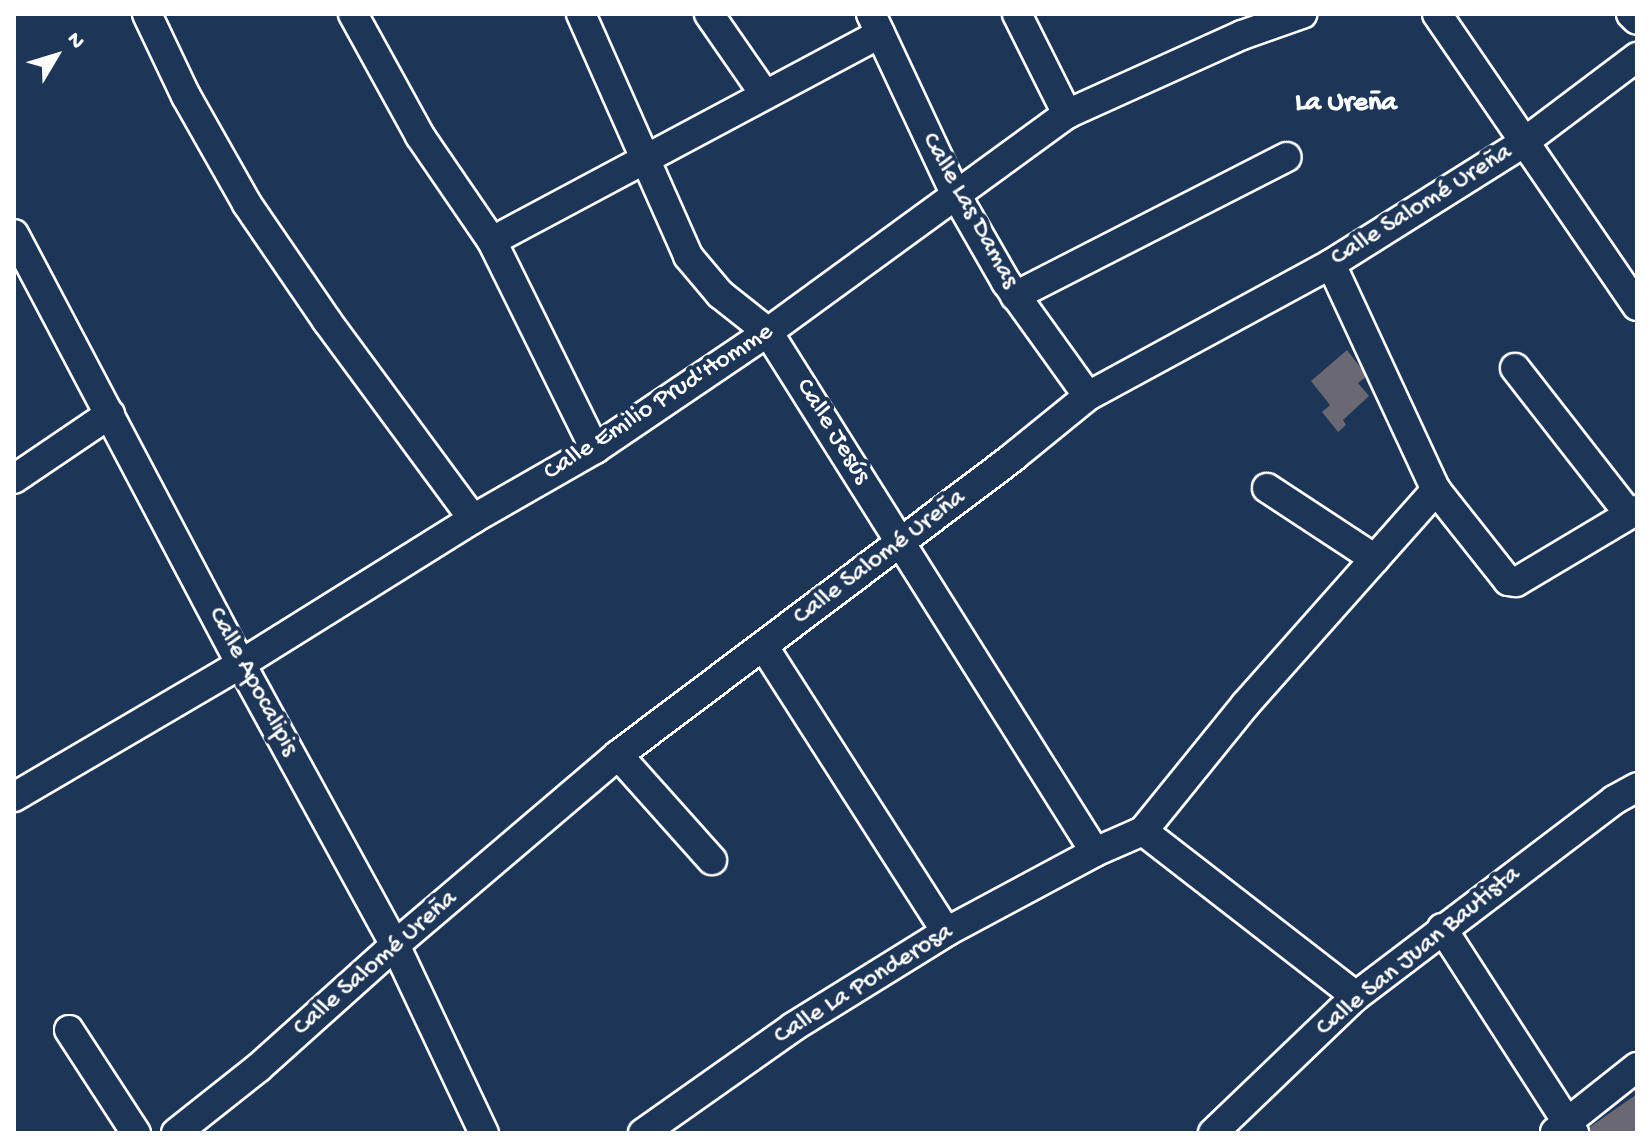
<!DOCTYPE html>
<html>
<head>
<meta charset="utf-8">
<style>
	body { margin:0 }
	#map { position:relative; width:1651px; height:1147px; overflow:hidden; background:#1d3557; font-family:"Gochi Hand",sans-serif }
	div>[style] { position:absolute }
	.building>* { inset:0; background:#696873 }
	.roads { filter:drop-shadow(2px 0 #fff) drop-shadow(-2px 0 #fff) drop-shadow(0 2px #fff) drop-shadow(0 -2px #fff) }
	.minor>* { height:28px; margin:-14px; padding:0 14px; transform-origin:14px; border-radius:14px; background:#1d3557 }
	span { translate:-50% -50%; white-space:nowrap; text-align:center; line-height:1.15; -webkit-text-stroke:8px #1d3557; paint-order:stroke }
	.street-label { font-size:26px; color:#fff }
	.neighbourhood-label { font-size:28px; color:#fff; font-weight:700 }
	.frame { position:absolute; inset:0; border:16px solid #fff; pointer-events:none }
	.north { position:absolute; left:16px; top:16px; width:80px; height:80px; -webkit-text-stroke:6px #1d3557; paint-order:stroke; rotate:52deg; font-size:22px; font-weight:700; line-height:32px; text-align:center; color:#fff }
	.north::after { content:''; display:block; margin:auto; width:28px; height:36px; background:#fff; clip-path:polygon(50% 0,100% 100%,50% 72%,0 100%) }
</style>
</head>
<body>
<div id="map">
	<div class="building">
		<i style="clip-path:polygon(1347px 350px,1367px 376px,1358px 383px,1369px 396px,1343px 420px,1346px 425px,1338px 432px,1322px 412px,1330px 405px,1311px 381px)"></i>
		<i style="clip-path:polygon(1637px 1094px,1637px 1133px,1590px 1133px,1587px 1129px)"></i>
	</div>
	<div class="roads">
		<div class="minor">
			<i style="left:147px;top:14px;width:91px;rotate:64.6deg"></i>
			<i style="left:186px;top:96px;width:124px;rotate:60.5deg"></i>
			<i style="left:247px;top:204px;width:142px;rotate:55.6deg"></i>
			<i style="left:327px;top:321px;width:246px;rotate:53.6deg"></i>
			<i style="left:353px;top:14px;width:139px;rotate:61.2deg"></i>
			<i style="left:420px;top:136px;width:127px;rotate:55.6deg"></i>
			<i style="left:492px;top:241px;width:232px;rotate:63.7deg"></i>
			<i style="left:581px;top:14px;width:265px;rotate:66.1deg"></i>
			<i style="left:688px;top:256px;width:50px;rotate:49.9deg"></i>
			<i style="left:720px;top:294px;width:61px;rotate:38.4deg"></i>
			<i style="left:768px;top:332px;width:614px;rotate:57.84deg"></i>
			<i style="left:709px;top:14px;width:98px;rotate:55.3deg"></i>
			<i style="left:871px;top:14px;width:198px;rotate:64.9deg"></i>
			<i style="left:955px;top:193px;width:103px;rotate:60.2deg"></i>
			<i style="left:1006px;top:282px;width:140px;rotate:54.3deg"></i>
			<i style="left:1017px;top:14px;width:112px;rotate:63.4deg"></i>
			<i style="left:1437px;top:14px;width:354px;rotate:55.6deg"></i>
			<i style="left:1631px;top:14px;width:8px;rotate:45deg"></i>
			<i style="left:14px;top:234px;width:486px;rotate:62.2deg"></i>
			<i style="left:241px;top:664px;width:320px;rotate:61.3deg"></i>
			<i style="left:395px;top:945px;width:208px;rotate:64.7deg"></i>
			<i style="left:492px;top:241px;width:440px;rotate:-28.1deg"></i>
			<i style="left:1331px;top:264px;width:249px;rotate:65.1deg"></i>
			<i style="left:1015px;top:296px;width:305px;rotate:-27.1deg"></i>
			<i style="left:1515px;top:368px;width:185px;rotate:52deg"></i>
			<i style="left:14px;top:479px;width:116px;rotate:-34.1deg"></i>
			<i style="left:1267px;top:488px;width:129px;rotate:33.3deg"></i>
			<i style="left:764px;top:647px;width:338px;rotate:57.4deg"></i>
			<i style="left:618px;top:755px;width:141px;rotate:48.2deg"></i>
			<i style="left:14px;top:797px;width:263px;rotate:-30.4deg"></i>
			<i style="left:241px;top:664px;width:274px;rotate:-32deg"></i>
			<i style="left:473px;top:519px;width:141px;rotate:-29.8deg"></i>
			<i style="left:595px;top:449px;width:209px;rotate:-34.1deg"></i>
			<i style="left:768px;top:332px;width:370px;rotate:-36.1deg"></i>
			<i style="left:1067px;top:114px;width:192px;rotate:-24.3deg"></i>
			<i style="left:1242px;top:35px;width:64px;rotate:-19.3deg"></i>
			<i style="left:1143px;top:831px;width:162px;rotate:-51deg"></i>
			<i style="left:1245px;top:705px;width:288px;rotate:-48.4deg"></i>
			<i style="left:1436px;top:490px;width:116px;rotate:51.6deg"></i>
			<i style="left:1508px;top:581px;width:8px;rotate:7deg"></i>
			<i style="left:1516px;top:582px;width:141px;rotate:-30.8deg"></i>
			<i style="left:1442px;top:928px;width:244px;rotate:57.2deg"></i>
			<i style="left:69px;top:1030px;width:123px;rotate:57deg"></i>
			<i style="left:1555px;top:1132px;width:105px;rotate:-38.4deg"></i>
			<i style="left:176px;top:1133px;width:105px;rotate:-38.4deg"></i>
			<i style="left:258px;top:1068px;width:184px;rotate:-41.9deg"></i>
			<i style="left:395px;top:945px;width:293px;rotate:-40.4deg"></i>
			<i style="left:618px;top:755px;width:495px;rotate:-37deg"></i>
			<i style="left:1013px;top:457px;width:97px;rotate:-39.1deg"></i>
			<i style="left:1088px;top:396px;width:277px;rotate:-28.5deg"></i>
			<i style="left:1331px;top:264px;width:227px;rotate:-32.2deg"></i>
			<i style="left:1523px;top:143px;width:143px;rotate:-37deg"></i>
			<i style="left:643px;top:1133px;width:184px;rotate:-35.2deg"></i>
			<i style="left:793px;top:1027px;width:180px;rotate:-31.8deg"></i>
			<i style="left:946px;top:932px;width:169px;rotate:-28.2deg"></i>
			<i style="left:1095px;top:852px;width:52px;rotate:-23.6deg"></i>
			<i style="left:1143px;top:831px;width:269px;rotate:37.8deg"></i>
			<i style="left:1213px;top:1133px;width:198px;rotate:-43.8deg"></i>
			<i style="left:1356px;top:996px;width:324px;rotate:-37.2deg"></i>
			<i style="left:1614px;top:800px;width:26px;rotate:-29deg"></i>
		</div>
	</div>
	<div class="street-label">
		<span style="left:1422px;top:206px;rotate:-32deg">Calle Salomé Ureña</span>
		<span style="left:969px;top:211px;rotate:61deg">Calle Las Damas</span>
		<span style="left:659px;top:403px;rotate:-33deg">Calle Emilio Prud'Homme</span>
		<span style="left:832px;top:432px;rotate:58deg">Calle Jesús</span>
		<span style="left:880px;top:558px;rotate:-37deg">Calle Salomé Ureña</span>
		<span style="left:252px;top:682px;rotate:62deg">Calle Apocalipis</span>
		<span style="left:1419px;top:952px;rotate:-39deg">Calle San Juan Bautista</span>
		<span style="left:376px;top:964px;rotate:-41deg">Calle Salomé Ureña</span>
		<span style="left:864px;top:985px;rotate:-32deg">Calle La Ponderosa</span>
	</div>
	<div class="neighbourhood-label">
		<span style="left:1346px;top:104px">La Ureña</span>
	</div>
	<div class="frame"></div>
	<div class="north">N</div>
</div>
</body>
</html>
